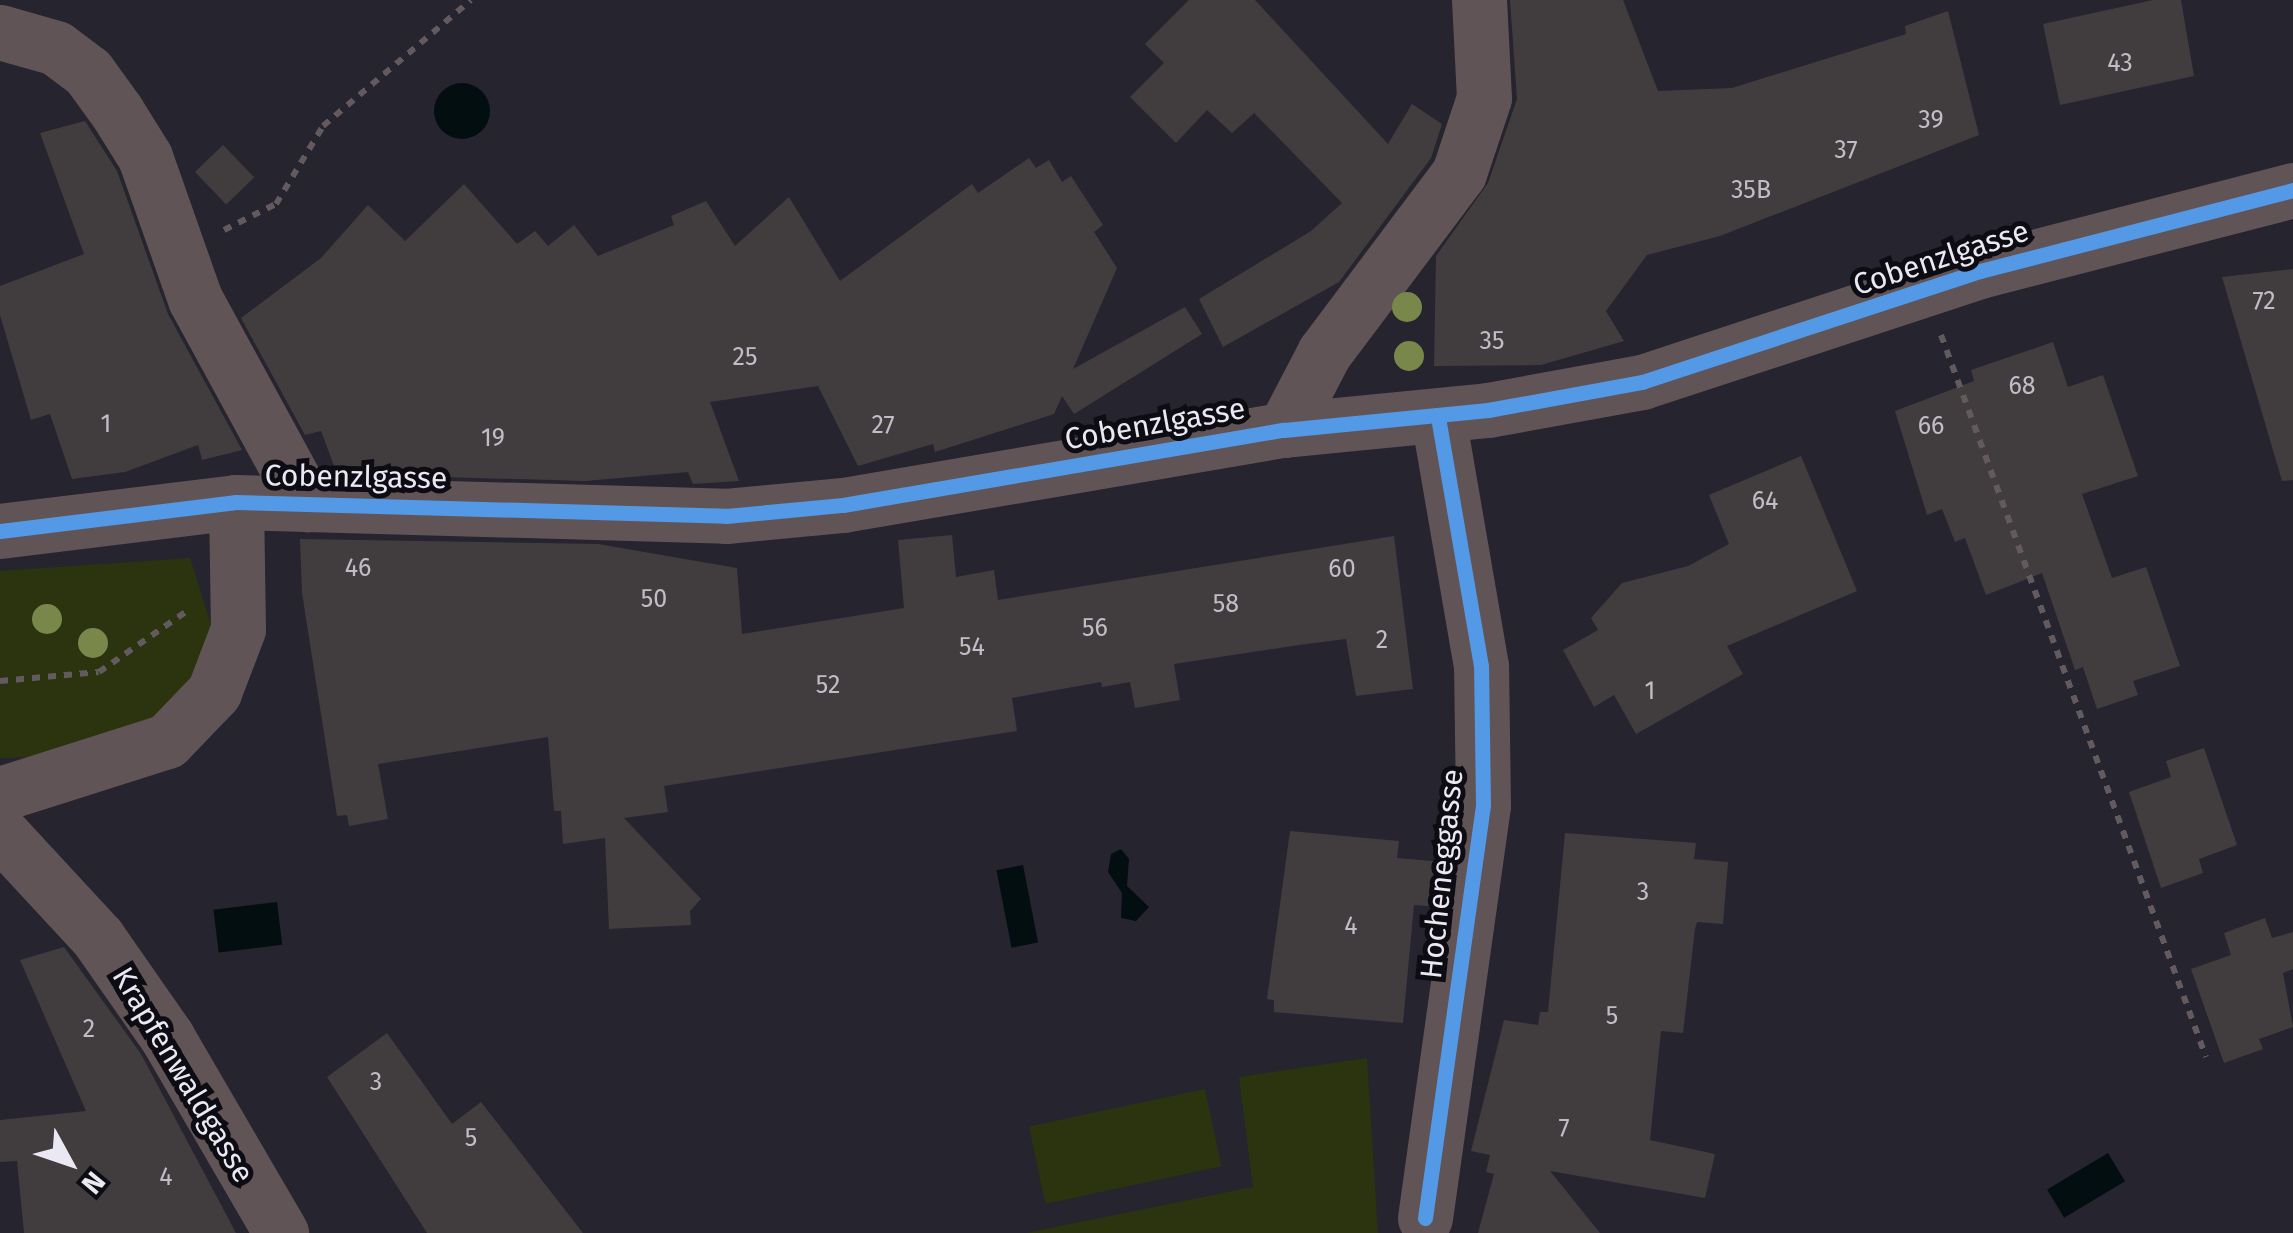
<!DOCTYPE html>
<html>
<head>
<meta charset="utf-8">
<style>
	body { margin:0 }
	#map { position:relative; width:2293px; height:1233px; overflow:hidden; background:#26242e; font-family:"Fira Sans",sans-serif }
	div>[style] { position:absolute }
	.green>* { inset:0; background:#2c340f; transform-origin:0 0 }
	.water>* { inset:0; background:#030e11; transform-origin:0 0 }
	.round { border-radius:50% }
	.building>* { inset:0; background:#413d3e; transform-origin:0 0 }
	.path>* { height:6px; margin-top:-3px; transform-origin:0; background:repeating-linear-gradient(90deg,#625a5e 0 8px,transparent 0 16px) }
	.minor>* { height:55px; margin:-27.5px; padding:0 27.5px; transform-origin:27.5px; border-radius:27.5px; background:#605456 }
	.cycleway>* { height:15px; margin:-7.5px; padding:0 7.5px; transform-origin:7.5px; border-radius:7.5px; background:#5399e6 }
	.trees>* { width:30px; height:30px; margin:-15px; border-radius:50%; background:#79884a }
	span { translate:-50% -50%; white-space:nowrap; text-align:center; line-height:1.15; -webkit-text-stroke:10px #0d0c13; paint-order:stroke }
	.number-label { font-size:25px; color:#c0bdc6 }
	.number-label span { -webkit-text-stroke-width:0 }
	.street-label { font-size:30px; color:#eae8f3 }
	.north { position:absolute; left:20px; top:1113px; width:100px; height:100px; -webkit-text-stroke:8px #0d0c13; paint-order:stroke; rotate:130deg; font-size:28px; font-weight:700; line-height:40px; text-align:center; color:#eae8f3 }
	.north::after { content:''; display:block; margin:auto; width:35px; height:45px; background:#eae8f3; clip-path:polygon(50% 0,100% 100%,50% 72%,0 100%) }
</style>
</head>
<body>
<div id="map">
	<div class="green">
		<i style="clip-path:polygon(190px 558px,212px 628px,188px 685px,148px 722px,52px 757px,0 758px,0 571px)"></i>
		<i style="clip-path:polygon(1367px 1058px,1378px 1233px,1026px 1233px,1253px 1187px,1239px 1077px)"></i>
		<i style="left:1205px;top:1089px;width:79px;height:180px;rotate:78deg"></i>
	</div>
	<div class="water">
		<i class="round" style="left:434px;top:83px;width:56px;height:56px"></i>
		<i style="clip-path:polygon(1121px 849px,1129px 859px,1127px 886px,1149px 907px,1136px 921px,1121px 918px,1122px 893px,1108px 872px,1111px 854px)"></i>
		<i style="left:1023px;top:865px;width:79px;height:27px;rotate:79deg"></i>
		<i style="left:277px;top:902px;width:43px;height:64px;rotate:83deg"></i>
		<i style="left:2108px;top:1153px;width:33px;height:71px;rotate:59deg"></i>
	</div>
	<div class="building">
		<i style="clip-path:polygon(1189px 0,1255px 0,1388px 144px,1412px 104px,1442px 124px,1431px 158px,1339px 282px,1223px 347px,1199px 299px,1311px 231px,1342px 203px,1254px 113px,1232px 133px,1207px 110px,1176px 143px,1130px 97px,1164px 63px,1145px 44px)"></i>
		<i style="clip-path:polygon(1510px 0,1623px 0,1658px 91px,1732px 88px,1906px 34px,1905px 26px,1948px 11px,1979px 135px,1720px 236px,1647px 255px,1606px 311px,1624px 341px,1541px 365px,1434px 366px,1436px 256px,1488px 183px,1517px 99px)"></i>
		<i style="clip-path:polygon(2153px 0,2181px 0,2194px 76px,2060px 105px,2043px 24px)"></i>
		<i style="clip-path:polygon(85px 121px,117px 171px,168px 314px,242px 450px,202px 460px,198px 445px,125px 472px,72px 479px,50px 414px,31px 420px,0 315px,0 286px,84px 254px,40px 133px)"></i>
		<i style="left:223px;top:145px;width:45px;height:39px;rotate:46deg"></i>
		<i style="clip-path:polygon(1029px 158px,1036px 168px,1049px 160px,1062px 182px,1071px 176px,1103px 225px,1094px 232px,1117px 268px,1073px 369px,1185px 307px,1202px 334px,1074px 414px,1062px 396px,1054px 414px,935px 452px,933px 444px,858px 466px,818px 386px,710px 402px,739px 481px,693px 484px,688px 472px,585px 481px,337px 474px,321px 431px,305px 435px,241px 318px,321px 258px,368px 205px,405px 241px,464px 184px,517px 244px,535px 231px,548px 246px,574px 225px,598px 256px,674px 225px,671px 216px,706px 201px,735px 246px,789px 197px,840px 281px,972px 184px,978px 193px)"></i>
		<i style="clip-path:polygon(2293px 269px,2293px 480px,2282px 481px,2222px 277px)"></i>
		<i style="clip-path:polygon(2053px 342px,2068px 387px,2103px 375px,2138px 476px,2082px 494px,2112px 578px,2146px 567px,2180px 666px,2133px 681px,2138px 695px,2097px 709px,2083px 667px,2075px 670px,2042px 573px,1986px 595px,1965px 538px,1955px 542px,1942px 509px,1927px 515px,1895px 411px,1974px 381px,1971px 370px)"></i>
		<i style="clip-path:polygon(1801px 456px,1857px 591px,1727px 646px,1743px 674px,1636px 734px,1614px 695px,1594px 707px,1563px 650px,1598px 630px,1591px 618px,1622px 583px,1688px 566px,1729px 544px,1709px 495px)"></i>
		<i style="clip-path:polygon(952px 535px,956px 577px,994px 570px,998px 600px,1394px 536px,1413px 689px,1356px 696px,1346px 639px,1299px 645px,1174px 664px,1180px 700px,1135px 708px,1130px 682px,1102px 687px,1101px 682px,1012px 698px,1017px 731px,664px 786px,668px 812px,624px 818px,701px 899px,690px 911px,691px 925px,609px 929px,605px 838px,563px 844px,561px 811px,554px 811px,548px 737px,378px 764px,388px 819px,349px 826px,347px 815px,337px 816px,302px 593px,300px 539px,598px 544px,737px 568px,742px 634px,904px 608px,898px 540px)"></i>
		<i style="clip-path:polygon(2204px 748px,2237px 845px,2199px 859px,2203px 873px,2161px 888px,2129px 792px,2171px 777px,2166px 761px)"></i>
		<i style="clip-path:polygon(1290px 831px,1399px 841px,1397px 858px,1443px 862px,1437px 907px,1414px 905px,1403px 1023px,1274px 1012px,1274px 1000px,1267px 999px)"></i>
		<i style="clip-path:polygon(1565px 833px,1696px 843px,1694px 859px,1728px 862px,1723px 924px,1697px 922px,1695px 929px,1683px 1033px,1661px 1031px,1650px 1140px,1715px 1154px,1705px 1198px,1550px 1171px,1600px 1233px,1478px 1233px,1494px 1174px,1486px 1172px,1490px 1155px,1471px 1151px,1504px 1020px,1538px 1025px,1540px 1012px,1548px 1012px)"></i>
		<i style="clip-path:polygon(2265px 918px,2272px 938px,2293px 932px,2293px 969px,2283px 973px,2293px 1027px,2259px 1039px,2263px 1049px,2224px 1063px,2191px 969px,2231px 955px,2224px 933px)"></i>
		<i style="clip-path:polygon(64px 947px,141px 1054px,236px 1233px,24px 1233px,17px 1161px,0 1162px,0 1120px,86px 1111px,20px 960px)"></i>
		<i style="clip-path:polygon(387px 1033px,452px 1124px,481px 1102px,583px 1233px,427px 1233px,327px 1077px)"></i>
	</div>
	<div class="path">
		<i style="left:224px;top:230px;width:58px;rotate:-26.6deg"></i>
		<i style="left:276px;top:204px;width:91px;rotate:-58.9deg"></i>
		<i style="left:323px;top:126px;width:194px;rotate:-40.4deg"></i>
		<i style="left:1941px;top:335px;width:769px;rotate:69.85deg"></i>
		<i style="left:0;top:681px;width:99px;rotate:-5.2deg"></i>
		<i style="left:99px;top:672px;width:107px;rotate:-34.7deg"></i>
	</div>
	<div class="minor">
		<i style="left:0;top:32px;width:58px;rotate:15.9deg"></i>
		<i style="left:56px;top:48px;width:40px;rotate:37deg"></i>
		<i style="left:88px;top:72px;width:49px;rotate:54.1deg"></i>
		<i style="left:117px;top:112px;width:53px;rotate:58.1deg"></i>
		<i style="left:145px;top:157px;width:151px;rotate:70.6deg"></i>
		<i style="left:195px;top:299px;width:234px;rotate:61.4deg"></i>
		<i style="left:1284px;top:430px;width:87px;rotate:-62.5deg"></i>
		<i style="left:1324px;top:353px;width:225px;rotate:-53.1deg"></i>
		<i style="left:1459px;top:173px;width:79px;rotate:-71.6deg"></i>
		<i style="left:1484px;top:98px;width:98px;rotate:-92.9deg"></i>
		<i style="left:0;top:531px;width:238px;rotate:-7deg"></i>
		<i style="left:236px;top:502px;width:490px;rotate:1.6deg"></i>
		<i style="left:726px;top:516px;width:118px;rotate:-5.4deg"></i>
		<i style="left:843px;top:505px;width:447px;rotate:-9.7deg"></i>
		<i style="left:1284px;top:430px;width:205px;rotate:-5.6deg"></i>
		<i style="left:1488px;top:410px;width:157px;rotate:-10.3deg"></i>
		<i style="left:1642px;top:382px;width:356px;rotate:-18.2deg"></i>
		<i style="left:1980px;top:271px;width:323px;rotate:-14.5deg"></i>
		<i style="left:0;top:794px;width:175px;rotate:-17.6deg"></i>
		<i style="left:167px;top:741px;width:68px;rotate:-46.2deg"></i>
		<i style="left:214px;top:692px;width:67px;rotate:-69.1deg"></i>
		<i style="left:238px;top:629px;width:127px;rotate:-90.9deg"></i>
		<i style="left:0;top:832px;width:144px;rotate:47.2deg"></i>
		<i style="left:98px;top:938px;width:121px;rotate:55.1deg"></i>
		<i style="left:167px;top:1037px;width:227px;rotate:59.8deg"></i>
		<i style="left:1425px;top:1218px;width:417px;rotate:-82deg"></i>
		<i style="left:1483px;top:805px;width:139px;rotate:-90.8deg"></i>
		<i style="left:1481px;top:666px;width:253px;rotate:-99.8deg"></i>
	</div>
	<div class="cycleway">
		<i style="left:0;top:531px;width:238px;rotate:-7deg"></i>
		<i style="left:236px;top:502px;width:490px;rotate:1.6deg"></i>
		<i style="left:726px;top:516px;width:118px;rotate:-5.4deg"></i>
		<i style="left:843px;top:505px;width:447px;rotate:-9.7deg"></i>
		<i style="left:1284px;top:430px;width:205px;rotate:-5.6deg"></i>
		<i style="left:1488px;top:410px;width:157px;rotate:-10.3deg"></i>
		<i style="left:1642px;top:382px;width:356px;rotate:-18.2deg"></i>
		<i style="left:1980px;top:271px;width:323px;rotate:-14.5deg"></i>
		<i style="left:1425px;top:1218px;width:417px;rotate:-82deg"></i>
		<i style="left:1483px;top:805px;width:139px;rotate:-90.8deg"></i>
		<i style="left:1481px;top:666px;width:253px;rotate:-99.8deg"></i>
	</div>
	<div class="trees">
		<i style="left:1407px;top:307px"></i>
		<i style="left:1409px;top:356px"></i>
		<i style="left:47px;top:619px"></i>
		<i style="left:93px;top:643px"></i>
	</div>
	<div class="number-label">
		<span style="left:2120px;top:63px">43</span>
		<span style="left:1931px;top:120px">39</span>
		<span style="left:1846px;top:150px">37</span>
		<span style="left:1751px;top:190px">35B</span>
		<span style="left:2264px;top:301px">72</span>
		<span style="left:1492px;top:341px">35</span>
		<span style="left:745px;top:357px">25</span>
		<span style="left:2022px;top:386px">68</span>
		<span style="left:106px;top:424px">1</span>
		<span style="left:883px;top:425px">27</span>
		<span style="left:1931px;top:426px">66</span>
		<span style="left:493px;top:438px">19</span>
		<span style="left:1765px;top:501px">64</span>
		<span style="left:358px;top:568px">46</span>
		<span style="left:1342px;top:569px">60</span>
		<span style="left:654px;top:599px">50</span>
		<span style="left:1226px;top:604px">58</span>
		<span style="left:1095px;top:628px">56</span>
		<span style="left:1382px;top:640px">2</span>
		<span style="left:972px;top:647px">54</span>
		<span style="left:828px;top:685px">52</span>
		<span style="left:1650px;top:691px">1</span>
		<span style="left:1643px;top:892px">3</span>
		<span style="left:1351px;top:926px">4</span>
		<span style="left:1612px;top:1016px">5</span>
		<span style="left:89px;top:1029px">2</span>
		<span style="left:376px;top:1082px">3</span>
		<span style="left:1564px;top:1128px">7</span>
		<span style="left:471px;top:1138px">5</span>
		<span style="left:166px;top:1177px">4</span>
	</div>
	<div class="street-label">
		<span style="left:1941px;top:258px;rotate:-18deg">Cobenzlgasse</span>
		<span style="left:1155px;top:424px;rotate:-10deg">Cobenzlgasse</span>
		<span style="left:356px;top:477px;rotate:1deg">Cobenzlgasse</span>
		<span style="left:1442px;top:874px;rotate:-84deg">Hocheneggasse</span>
		<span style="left:183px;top:1075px;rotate:59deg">Krapfenwaldgasse</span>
	</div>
	<div class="north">N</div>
</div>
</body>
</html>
